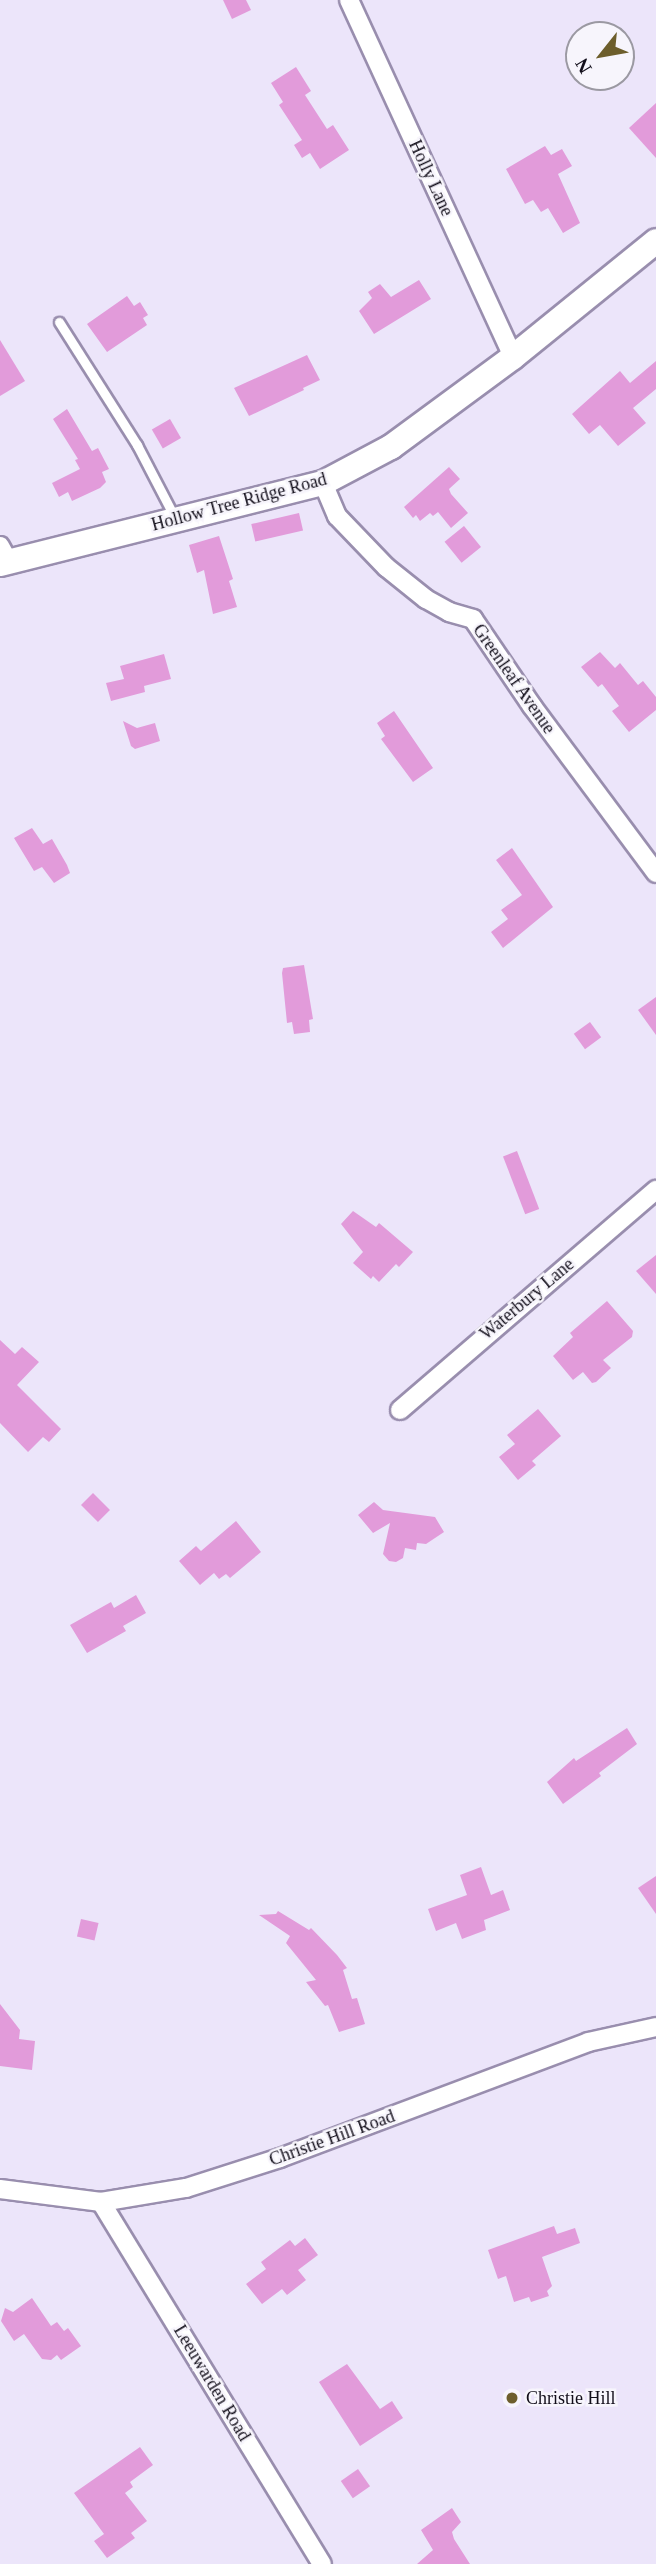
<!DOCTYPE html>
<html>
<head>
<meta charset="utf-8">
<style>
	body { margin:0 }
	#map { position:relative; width:656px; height:2564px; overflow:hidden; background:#ece5fa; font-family:"Times New Roman",serif }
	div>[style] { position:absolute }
	.building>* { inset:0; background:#e29bda; transform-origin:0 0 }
	.roads { filter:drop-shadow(2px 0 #998eae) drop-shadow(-2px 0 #998eae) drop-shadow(0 2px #998eae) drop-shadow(0 -2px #998eae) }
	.lane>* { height:9px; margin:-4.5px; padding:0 4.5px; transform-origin:4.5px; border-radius:4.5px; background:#fff }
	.street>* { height:18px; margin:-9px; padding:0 9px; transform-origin:9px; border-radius:9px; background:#fff }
	.secondary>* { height:24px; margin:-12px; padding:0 12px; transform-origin:12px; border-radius:12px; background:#fff }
	.dots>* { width:19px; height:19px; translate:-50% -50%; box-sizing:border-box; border:4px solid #f7f5fc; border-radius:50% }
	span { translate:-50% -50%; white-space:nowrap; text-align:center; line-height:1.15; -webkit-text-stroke:5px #f7f5fc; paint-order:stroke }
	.street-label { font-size:18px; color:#120e1a }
	.poi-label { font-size:18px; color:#120e1a }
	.left { translate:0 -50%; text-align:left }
	.north { position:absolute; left:565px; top:21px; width:70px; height:70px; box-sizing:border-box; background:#f7f5fc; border:2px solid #9b99a2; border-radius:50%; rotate:239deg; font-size:19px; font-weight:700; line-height:28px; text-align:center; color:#120e1a }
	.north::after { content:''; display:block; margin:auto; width:24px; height:32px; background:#6d5e2c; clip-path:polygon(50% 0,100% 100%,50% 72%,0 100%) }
</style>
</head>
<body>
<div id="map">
	<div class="building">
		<i style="clip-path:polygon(223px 0,246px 0,251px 10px,232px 19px)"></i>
		<i style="clip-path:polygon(296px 67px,311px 91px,305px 95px,327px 129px,333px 125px,349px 150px,320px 169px,310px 153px,302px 158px,294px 145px,302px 140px,279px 105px,283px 102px,271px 83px)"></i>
		<i style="clip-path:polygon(656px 103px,656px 158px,629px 128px)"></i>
		<i style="clip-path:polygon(545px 146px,551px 155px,562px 149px,572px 166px,558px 174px,580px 223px,563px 233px,548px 208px,541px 212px,533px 200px,525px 204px,506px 169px)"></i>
		<i style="clip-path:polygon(419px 280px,431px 299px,374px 334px,359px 311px,372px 298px,368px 292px,380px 284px,391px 297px)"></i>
		<i style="clip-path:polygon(127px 296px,134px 306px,140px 302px,148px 315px,143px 318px,147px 325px,107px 352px,87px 324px)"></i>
		<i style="clip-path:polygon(0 340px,25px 381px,0 396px)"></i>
		<i style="clip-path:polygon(307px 355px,320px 380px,303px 388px,304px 390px,249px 416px,234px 388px)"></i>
		<i style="clip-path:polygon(656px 361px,656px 389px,633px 408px,646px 423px,618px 446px,600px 425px,589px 434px,572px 414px,620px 371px,630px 383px)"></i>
		<i style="clip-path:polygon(67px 409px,92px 451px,98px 448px,109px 469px,102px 472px,106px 482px,100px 488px,72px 501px,68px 492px,59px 497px,52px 483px,80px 469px,75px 460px,78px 459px,53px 419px)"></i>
		<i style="left:170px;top:419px;width:22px;height:21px;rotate:60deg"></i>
		<i style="clip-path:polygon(449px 467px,460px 479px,449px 489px,451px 494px,468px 513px,451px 528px,438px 512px,433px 516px,430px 513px,420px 521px,416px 515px,413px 518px,404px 507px)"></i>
		<i style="left:299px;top:513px;width:18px;height:49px;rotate:77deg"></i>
		<i style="left:464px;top:526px;width:27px;height:25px;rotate:51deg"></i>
		<i style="clip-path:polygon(219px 536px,233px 579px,229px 581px,237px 607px,213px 614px,204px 570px,197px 573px,189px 545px)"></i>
		<i style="clip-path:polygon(600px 652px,615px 668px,620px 663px,638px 685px,643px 681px,656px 697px,656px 710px,629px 732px,612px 711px,619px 706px,602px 684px,598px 687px,581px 667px)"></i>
		<i style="clip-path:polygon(164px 654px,171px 679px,144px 686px,145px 692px,111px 701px,106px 683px,124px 679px,120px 666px)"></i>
		<i style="clip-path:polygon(394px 711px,433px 768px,413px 782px,381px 739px,385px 736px,377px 723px)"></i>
		<i style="clip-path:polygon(123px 721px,137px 728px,155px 723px,160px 741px,135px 749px,131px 746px)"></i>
		<i style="clip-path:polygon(32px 828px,43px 844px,52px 839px,67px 865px,70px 873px,54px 883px,42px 867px,34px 871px,14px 838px)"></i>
		<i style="clip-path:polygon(512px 848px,553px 907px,503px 948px,491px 932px,508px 919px,501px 910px,522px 895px,496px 860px)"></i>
		<i style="clip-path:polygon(304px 965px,313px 1019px,309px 1020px,310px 1032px,294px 1034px,292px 1022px,287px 1023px,282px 973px,283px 968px)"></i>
		<i style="clip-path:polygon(656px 997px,656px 1035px,638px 1010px)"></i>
		<i style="left:590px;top:1022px;width:19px;height:20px;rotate:54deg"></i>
		<i style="left:517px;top:1151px;width:62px;height:15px;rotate:69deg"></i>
		<i style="clip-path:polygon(353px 1211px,376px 1227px,379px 1223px,413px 1252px,399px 1267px,396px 1264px,379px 1282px,373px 1276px,371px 1279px,353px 1263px,363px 1252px,341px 1224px)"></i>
		<i style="clip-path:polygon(656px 1255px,656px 1294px,636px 1271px)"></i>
		<i style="clip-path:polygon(607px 1301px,633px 1331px,632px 1337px,603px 1360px,611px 1368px,596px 1382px,592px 1383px,583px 1372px,573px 1380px,553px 1356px,573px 1337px,570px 1333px)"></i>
		<i style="clip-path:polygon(0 1340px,15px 1354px,22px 1347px,39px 1362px,17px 1385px,61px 1429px,49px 1442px,43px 1437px,28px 1452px,0 1423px)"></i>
		<i style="clip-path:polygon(538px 1409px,561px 1436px,532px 1461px,536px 1465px,518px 1480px,499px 1457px,515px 1444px,507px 1435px)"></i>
		<i style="left:93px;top:1493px;width:24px;height:17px;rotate:45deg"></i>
		<i style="clip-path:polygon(374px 1502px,383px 1510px,435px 1517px,444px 1532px,426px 1544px,417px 1543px,416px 1550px,405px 1548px,403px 1558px,396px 1562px,389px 1561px,383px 1554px,390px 1523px,373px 1533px,358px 1515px)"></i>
		<i style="clip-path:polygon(236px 1521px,261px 1552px,230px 1578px,226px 1574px,219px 1579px,214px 1573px,200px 1585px,179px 1561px,196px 1546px,201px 1551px)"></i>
		<i style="clip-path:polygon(136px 1595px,146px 1613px,123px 1626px,126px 1631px,87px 1653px,70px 1625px,111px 1602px,114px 1608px)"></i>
		<i style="clip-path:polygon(627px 1728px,637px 1744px,599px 1773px,601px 1776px,563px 1804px,547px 1782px,574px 1758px,576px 1761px)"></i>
		<i style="clip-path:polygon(481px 1867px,491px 1895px,503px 1890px,510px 1910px,484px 1920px,486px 1930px,462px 1939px,456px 1923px,436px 1931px,428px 1909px,467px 1895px,460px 1875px)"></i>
		<i style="clip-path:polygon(656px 1876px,656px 1914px,638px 1888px)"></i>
		<i style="clip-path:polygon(278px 1911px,309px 1930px,311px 1928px,337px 1955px,347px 1968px,343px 1970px,352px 1999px,357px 1998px,365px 2024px,339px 2032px,328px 2005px,325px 2006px,306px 1982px,316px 1980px,286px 1943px,290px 1936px,259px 1915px,276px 1914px)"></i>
		<i style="left:81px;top:1919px;width:18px;height:18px;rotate:13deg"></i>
		<i style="clip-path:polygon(0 2004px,20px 2030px,19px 2039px,35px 2041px,32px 2070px,0 2066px)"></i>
		<i style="clip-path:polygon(554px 2226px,557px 2234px,575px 2228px,580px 2243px,542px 2257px,552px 2286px,547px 2291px,549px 2296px,531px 2302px,529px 2297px,514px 2302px,506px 2276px,498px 2279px,488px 2250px)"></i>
		<i style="clip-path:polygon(305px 2238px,318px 2255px,298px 2270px,306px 2280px,287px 2295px,282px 2289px,262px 2304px,246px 2284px,266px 2269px,261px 2262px,290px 2240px,295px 2246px)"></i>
		<i style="clip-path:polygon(32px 2298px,51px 2326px,57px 2322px,64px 2331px,68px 2328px,81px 2346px,61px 2360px,57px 2355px,51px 2360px,42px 2359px,24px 2334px,14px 2341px,1px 2321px,5px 2308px,13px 2312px)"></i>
		<i style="clip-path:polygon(347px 2364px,380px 2409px,392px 2401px,403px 2418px,360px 2446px,319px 2382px)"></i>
		<i style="clip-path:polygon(140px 2447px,153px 2465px,130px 2482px,133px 2487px,125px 2493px,147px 2521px,131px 2533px,135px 2538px,107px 2558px,94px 2541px,104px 2534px,74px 2493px)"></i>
		<i style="left:358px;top:2469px;width:21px;height:21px;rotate:55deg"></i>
		<i style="clip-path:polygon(452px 2508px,461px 2522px,452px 2532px,454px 2539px,470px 2564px,417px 2564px,433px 2550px,421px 2530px)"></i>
	</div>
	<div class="roads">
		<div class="lane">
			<i style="left:59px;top:322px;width:146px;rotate:57.6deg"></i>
			<i style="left:137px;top:445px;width:82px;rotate:62.5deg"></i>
		</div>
		<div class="street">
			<i style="left:349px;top:0;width:393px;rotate:65.3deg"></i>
			<i style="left:323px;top:483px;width:36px;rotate:67deg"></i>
			<i style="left:337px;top:516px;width:71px;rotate:46.1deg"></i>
			<i style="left:386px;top:567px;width:51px;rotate:38.7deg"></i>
			<i style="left:426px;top:599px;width:26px;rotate:29deg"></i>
			<i style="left:449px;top:612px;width:25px;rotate:16deg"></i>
			<i style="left:473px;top:619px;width:105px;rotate:55.9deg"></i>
			<i style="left:532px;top:706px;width:208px;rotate:53.4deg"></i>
			<i style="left:0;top:546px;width:18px;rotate:61deg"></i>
			<i style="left:400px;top:1410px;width:338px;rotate:-40.7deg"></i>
			<i style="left:0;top:2189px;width:102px;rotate:7.3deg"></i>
			<i style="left:101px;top:2202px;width:86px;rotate:-9.4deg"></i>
			<i style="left:186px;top:2188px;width:99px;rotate:-17.7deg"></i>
			<i style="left:280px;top:2158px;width:329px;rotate:-20.6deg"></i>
			<i style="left:588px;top:2042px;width:70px;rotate:-12.4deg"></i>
			<i style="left:101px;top:2202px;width:424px;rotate:58.6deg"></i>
		</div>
		<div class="secondary">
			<i style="left:0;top:564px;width:333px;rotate:-14.1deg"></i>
			<i style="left:323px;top:483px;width:77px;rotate:-27.9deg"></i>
			<i style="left:391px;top:447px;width:152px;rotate:-36.4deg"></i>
			<i style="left:513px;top:357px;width:184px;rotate:-39deg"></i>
		</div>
	</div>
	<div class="dots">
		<i style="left:512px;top:2398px;background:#6d5e2c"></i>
	</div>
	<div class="street-label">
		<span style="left:431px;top:178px;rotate:65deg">Holly Lane</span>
		<span style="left:239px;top:502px;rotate:-15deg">Hollow Tree Ridge Road</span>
		<span style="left:514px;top:679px;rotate:55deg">Greenleaf Avenue</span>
		<span style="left:527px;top:1299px;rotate:-40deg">Waterbury Lane</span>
		<span style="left:332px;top:2138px;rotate:-20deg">Christie Hill Road</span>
		<span style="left:212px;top:2383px;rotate:59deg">Leeuwarden Road</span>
	</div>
	<div class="poi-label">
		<span class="left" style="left:526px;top:2398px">Christie Hill</span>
	</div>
	<div class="north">N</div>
</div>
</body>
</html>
